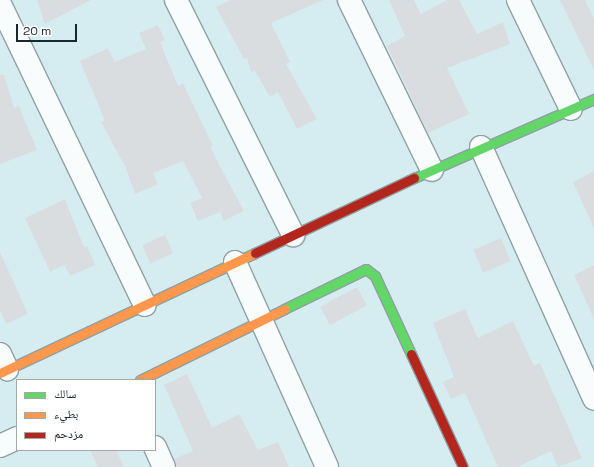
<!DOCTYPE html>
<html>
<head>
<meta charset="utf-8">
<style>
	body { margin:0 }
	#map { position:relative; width:594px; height:467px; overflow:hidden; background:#d5edf1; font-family:"Space Grotesk","Noto Naskh Arabic",sans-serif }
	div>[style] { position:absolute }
	.building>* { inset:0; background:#dadddf; transform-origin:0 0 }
	.roads { filter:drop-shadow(1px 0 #8fa1a4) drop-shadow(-1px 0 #8fa1a4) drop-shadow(0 1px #8fa1a4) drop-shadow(0 -1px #8fa1a4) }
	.street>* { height:22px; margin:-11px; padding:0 11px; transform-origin:11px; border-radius:11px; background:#f9fcfd }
	.fast>* { height:9px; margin:-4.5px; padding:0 4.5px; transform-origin:4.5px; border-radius:4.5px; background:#63d668 }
	.slow>* { height:9px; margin:-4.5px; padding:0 4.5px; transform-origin:4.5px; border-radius:4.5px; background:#ff974d }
	.jam>* { height:9px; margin:-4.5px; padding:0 4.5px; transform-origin:4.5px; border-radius:4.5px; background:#b3261e }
	span { translate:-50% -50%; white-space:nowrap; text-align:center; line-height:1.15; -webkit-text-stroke:3px #fff; paint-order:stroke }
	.legend { position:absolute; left:16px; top:379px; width:140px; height:72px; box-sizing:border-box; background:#fff; border:1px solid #a2a9aa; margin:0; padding:5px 7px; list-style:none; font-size:12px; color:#16282b }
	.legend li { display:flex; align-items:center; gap:8px; height:20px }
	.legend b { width:20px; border:1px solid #a2a9aa }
	.scale { position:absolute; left:16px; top:24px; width:61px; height:18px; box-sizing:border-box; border:2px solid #16282b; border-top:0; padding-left:5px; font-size:12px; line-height:14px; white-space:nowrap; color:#16282b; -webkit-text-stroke:3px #fff; paint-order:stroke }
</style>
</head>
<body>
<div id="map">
	<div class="building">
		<i style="clip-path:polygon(37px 0,91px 0,45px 24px)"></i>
		<i style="clip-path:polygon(230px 0,323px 0,271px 23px,290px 62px,286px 64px,317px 119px,297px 129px,278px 92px,270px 97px,255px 71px,251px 72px,247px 58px,244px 59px,216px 7px)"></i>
		<i style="clip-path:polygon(389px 0,414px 0,421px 14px,447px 0,459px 0,477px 34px,503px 22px,510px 44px,447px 68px,469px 114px,428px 133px,387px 46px,405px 36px)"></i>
		<i style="clip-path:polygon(560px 0,585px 0,594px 19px,594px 70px)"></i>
		<i style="clip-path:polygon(158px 25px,165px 40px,160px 42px,178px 86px,183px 83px,213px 146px,210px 147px,244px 211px,224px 221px,220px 212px,198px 221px,190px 203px,202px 198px,183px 161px,153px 173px,158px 184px,135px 194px,126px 168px,101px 122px,105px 121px,80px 61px,108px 48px,115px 62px,146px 49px,139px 33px)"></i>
		<i style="clip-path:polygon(0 75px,4px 75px,14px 108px,19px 106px,37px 150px,0 164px)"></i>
		<i style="clip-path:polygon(594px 171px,594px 228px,573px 182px)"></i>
		<i style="clip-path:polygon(65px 199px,84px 247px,87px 246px,95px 265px,70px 276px,64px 265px,50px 272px,25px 218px)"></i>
		<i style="left:165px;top:235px;width:20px;height:25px;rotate:66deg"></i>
		<i style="left:501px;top:238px;width:25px;height:30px;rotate:67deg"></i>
		<i style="clip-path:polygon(0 252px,28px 314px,6px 324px,0 310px)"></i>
		<i style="clip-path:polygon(594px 265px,594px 319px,574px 275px)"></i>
		<i style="left:357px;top:287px;width:21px;height:42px;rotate:62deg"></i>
		<i style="clip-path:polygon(465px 309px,478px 338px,513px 321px,534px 366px,540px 363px,582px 458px,558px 467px,551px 451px,517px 467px,498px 467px,465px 393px,451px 399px,443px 382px,454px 377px,433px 323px)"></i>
		<i style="clip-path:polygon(187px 374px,212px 428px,239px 414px,258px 450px,278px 442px,289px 467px,176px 467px,174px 459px,193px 451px,164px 385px)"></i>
		<i style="clip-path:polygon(90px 450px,116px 450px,124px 467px,98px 467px)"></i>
	</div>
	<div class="roads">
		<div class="street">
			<i style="left:176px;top:0;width:263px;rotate:63.5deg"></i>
			<i style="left:349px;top:0;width:189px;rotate:64deg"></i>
			<i style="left:518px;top:0;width:121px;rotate:64.1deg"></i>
			<i style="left:0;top:4px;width:334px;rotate:64.3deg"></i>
			<i style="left:481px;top:147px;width:276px;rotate:65.8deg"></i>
			<i style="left:235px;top:262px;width:225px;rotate:65.8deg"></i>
			<i style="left:0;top:354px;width:17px;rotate:65deg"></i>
			<i style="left:0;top:446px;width:19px;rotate:-25deg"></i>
			<i style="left:155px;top:447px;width:22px;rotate:66deg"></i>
		</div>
		<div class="fast">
			<i style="left:414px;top:178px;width:197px;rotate:-23.7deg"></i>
			<i style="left:284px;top:309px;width:91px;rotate:-26deg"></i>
			<i style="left:366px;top:269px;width:11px;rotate:38deg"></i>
			<i style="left:375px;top:276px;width:86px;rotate:65.2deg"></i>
		</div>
		<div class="slow">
			<i style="left:0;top:373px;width:282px;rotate:-25.2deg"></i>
			<i style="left:140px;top:380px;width:161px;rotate:-26.2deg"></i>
		</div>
		<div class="jam">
			<i style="left:255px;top:253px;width:176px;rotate:-25.3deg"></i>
			<i style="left:411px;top:354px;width:124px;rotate:65.3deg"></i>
		</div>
	</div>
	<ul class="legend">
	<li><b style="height:5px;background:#63d668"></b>سالك</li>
	<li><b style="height:5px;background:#ff974d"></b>بطيء</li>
	<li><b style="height:5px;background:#b3261e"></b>مزدحم</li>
	</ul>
	<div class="scale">20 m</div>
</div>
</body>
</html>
